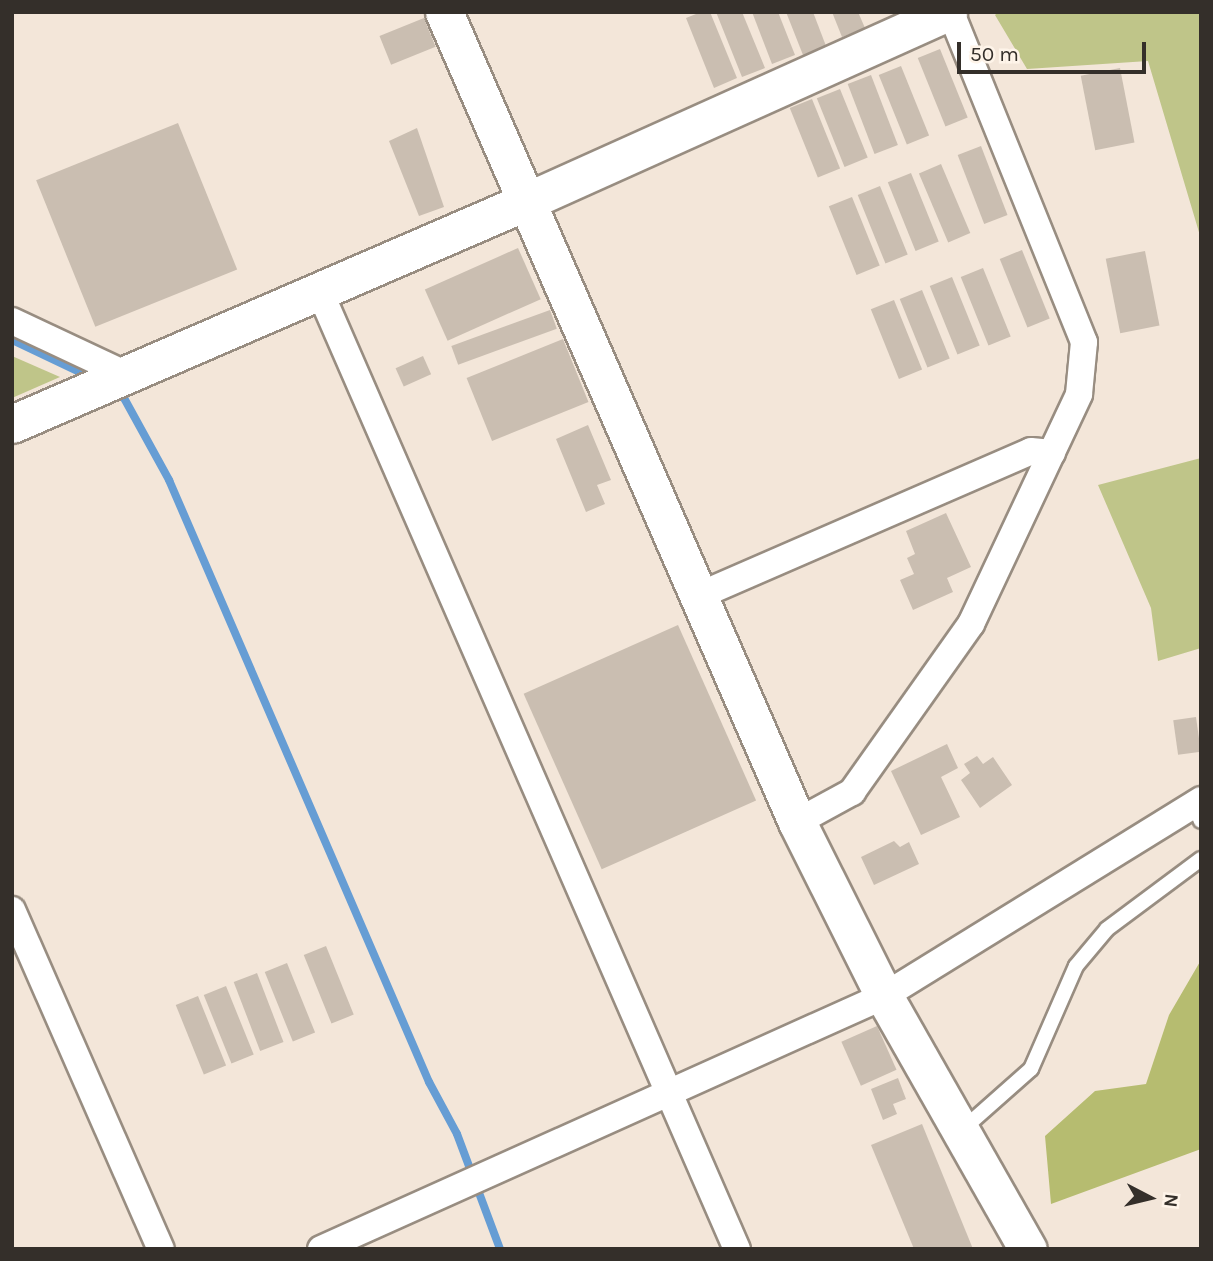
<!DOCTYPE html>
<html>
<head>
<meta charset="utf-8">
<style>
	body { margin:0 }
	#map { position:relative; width:1213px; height:1261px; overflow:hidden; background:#f3e6d9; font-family:Karla,sans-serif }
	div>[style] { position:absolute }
	.green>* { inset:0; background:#bfc589 }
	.forest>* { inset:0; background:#b6bc70 }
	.stream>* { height:8px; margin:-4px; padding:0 4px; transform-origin:4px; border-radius:4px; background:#669dd4 }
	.building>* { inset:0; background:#cabeb1; transform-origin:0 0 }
	.roads { filter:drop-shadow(2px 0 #988d81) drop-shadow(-2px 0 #988d81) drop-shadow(0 2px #988d81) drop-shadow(0 -2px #988d81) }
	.lane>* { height:14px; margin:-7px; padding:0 7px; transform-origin:7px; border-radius:7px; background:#fff }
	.street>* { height:26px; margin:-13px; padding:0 13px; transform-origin:13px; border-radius:13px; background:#fff }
	.secondary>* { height:37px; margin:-18.5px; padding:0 18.5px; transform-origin:18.5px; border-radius:18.5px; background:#fff }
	span { translate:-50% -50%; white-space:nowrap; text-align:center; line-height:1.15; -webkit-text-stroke:6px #fef4e9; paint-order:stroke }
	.frame { position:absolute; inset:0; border:14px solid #342f2a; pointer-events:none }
	.north { position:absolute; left:1115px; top:1163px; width:70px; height:70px; -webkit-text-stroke:5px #fef4e9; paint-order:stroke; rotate:97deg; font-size:19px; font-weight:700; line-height:28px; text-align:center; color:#342f2a }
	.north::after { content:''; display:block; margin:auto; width:24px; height:32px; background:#342f2a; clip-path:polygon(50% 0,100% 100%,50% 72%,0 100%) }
	.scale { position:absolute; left:957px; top:42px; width:189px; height:32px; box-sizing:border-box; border:4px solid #342f2a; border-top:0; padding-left:9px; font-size:21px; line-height:24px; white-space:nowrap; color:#342f2a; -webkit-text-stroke:5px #fef4e9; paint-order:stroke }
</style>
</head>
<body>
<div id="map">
	<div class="green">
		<i style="clip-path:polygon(998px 12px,1201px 12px,1201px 239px,1148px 61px,1027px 69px,995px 15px)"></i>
		<i style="clip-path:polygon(12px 356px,60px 377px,12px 398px)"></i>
		<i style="clip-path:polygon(1201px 458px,1201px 648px,1158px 661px,1151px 608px,1098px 485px)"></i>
	</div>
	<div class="forest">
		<i style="clip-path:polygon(1201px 960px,1201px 1149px,1051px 1204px,1045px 1136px,1095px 1091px,1146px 1084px,1169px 1015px)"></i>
	</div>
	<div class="stream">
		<i style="left:12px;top:340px;width:89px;rotate:25.4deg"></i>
		<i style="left:115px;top:392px;width:11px;rotate:34deg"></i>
		<i style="left:124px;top:398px;width:94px;rotate:61.2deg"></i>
		<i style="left:169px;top:480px;width:656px;rotate:66.64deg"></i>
		<i style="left:429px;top:1082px;width:59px;rotate:61.7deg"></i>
		<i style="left:457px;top:1134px;width:123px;rotate:69.5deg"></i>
	</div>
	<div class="building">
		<i style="clip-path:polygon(701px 12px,710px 12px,737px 78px,714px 88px,686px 18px)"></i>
		<i style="clip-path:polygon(716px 12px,742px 12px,765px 68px,742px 77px)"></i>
		<i style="clip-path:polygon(752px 12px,778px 12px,795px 55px,772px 64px)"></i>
		<i style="clip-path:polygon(786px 12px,813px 12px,826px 46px,803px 55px)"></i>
		<i style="clip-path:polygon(832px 12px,858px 12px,865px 28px,842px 37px)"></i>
		<i style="left:424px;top:18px;width:31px;height:48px;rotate:68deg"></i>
		<i style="left:940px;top:49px;width:74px;height:24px;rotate:68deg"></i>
		<i style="left:901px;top:66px;width:75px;height:24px;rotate:68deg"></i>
		<i style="left:1120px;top:68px;width:76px;height:40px;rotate:79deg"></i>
		<i style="left:871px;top:75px;width:75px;height:25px;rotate:69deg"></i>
		<i style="left:840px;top:89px;width:74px;height:25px;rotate:68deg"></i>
		<i style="left:812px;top:99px;width:75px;height:24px;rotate:68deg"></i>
		<i style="left:178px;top:123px;width:158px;height:153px;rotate:68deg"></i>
		<i style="clip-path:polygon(417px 128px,444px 207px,419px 216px,389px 141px)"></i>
		<i style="left:981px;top:146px;width:74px;height:25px;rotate:69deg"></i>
		<i style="left:941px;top:164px;width:75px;height:24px;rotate:67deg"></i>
		<i style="left:911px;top:173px;width:74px;height:25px;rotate:68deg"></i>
		<i style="left:880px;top:186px;width:74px;height:24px;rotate:68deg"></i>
		<i style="left:852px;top:197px;width:74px;height:25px;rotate:68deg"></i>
		<i style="left:518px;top:248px;width:56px;height:102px;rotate:66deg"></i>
		<i style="left:1022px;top:250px;width:74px;height:24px;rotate:68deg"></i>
		<i style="left:1145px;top:251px;width:76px;height:40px;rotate:79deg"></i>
		<i style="left:983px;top:268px;width:74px;height:24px;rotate:68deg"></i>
		<i style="left:952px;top:277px;width:74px;height:24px;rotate:68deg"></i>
		<i style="left:922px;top:290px;width:74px;height:24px;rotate:68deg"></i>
		<i style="left:894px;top:300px;width:75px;height:25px;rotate:68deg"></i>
		<i style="left:550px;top:310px;width:20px;height:105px;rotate:70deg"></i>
		<i style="left:563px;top:339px;width:68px;height:104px;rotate:68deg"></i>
		<i style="left:423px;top:356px;width:20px;height:30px;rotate:66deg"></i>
		<i style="clip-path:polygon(588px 425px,611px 480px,597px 485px,605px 504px,586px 512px,556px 439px)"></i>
		<i style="clip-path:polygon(946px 513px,971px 567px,947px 578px,953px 592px,913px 610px,900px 580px,914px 574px,907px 558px,915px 554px,906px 531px)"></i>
		<i style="left:678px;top:625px;width:192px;height:169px;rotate:66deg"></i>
		<i style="left:1196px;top:717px;width:35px;height:23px;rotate:82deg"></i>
		<i style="clip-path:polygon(947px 744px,958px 768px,941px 777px,960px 817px,921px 835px,891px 771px)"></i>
		<i style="clip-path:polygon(977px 756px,983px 764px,993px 757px,1012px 785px,980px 808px,961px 780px,970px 773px,964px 764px)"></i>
		<i style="clip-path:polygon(894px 841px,900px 847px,909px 842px,919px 864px,874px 885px,861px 857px)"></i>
		<i style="left:326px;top:946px;width:74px;height:24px;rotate:68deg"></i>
		<i style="left:287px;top:963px;width:75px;height:24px;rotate:68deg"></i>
		<i style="left:257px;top:973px;width:74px;height:25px;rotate:69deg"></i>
		<i style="left:226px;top:986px;width:74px;height:24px;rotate:68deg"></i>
		<i style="left:198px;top:996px;width:75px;height:24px;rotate:68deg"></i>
		<i style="left:877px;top:1026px;width:48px;height:39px;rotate:66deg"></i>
		<i style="clip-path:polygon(898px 1078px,906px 1099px,893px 1104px,897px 1114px,883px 1120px,871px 1089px)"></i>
		<i style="clip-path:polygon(922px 1124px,973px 1249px,914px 1249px,871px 1145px)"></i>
	</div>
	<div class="roads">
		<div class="lane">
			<i style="left:1194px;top:804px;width:18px;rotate:68deg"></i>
			<i style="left:962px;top:1130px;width:92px;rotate:-41.5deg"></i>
			<i style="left:1031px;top:1069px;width:112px;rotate:-66.4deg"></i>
			<i style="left:1076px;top:966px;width:48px;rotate:-50deg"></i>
			<i style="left:1107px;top:929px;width:117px;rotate:-36.7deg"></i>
		</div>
		<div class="street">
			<i style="left:320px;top:292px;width:1044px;rotate:66.46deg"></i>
			<i style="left:12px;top:321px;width:127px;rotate:25.2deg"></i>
			<i style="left:698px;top:596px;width:363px;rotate:-23.5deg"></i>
			<i style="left:1031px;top:451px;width:21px;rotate:5deg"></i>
			<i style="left:797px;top:822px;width:63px;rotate:-28.6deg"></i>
			<i style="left:852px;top:792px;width:206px;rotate:-54.7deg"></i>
			<i style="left:971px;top:624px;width:254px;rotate:-64.8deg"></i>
			<i style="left:1079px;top:394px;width:52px;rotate:-84.5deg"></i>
			<i style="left:1084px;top:342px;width:356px;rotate:-112deg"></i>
			<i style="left:12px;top:910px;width:370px;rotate:66.3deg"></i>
			<i style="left:321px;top:1249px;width:617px;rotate:-24.2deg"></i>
			<i style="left:884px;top:996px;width:373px;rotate:-31.7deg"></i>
		</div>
		<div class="secondary">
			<i style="left:444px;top:12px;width:884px;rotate:66.45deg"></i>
			<i style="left:797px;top:822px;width:195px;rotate:63.4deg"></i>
			<i style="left:884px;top:996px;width:291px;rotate:60.4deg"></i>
			<i style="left:12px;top:424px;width:559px;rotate:-23.4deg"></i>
			<i style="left:525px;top:202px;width:464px;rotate:-24.2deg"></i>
		</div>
	</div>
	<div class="frame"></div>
	<div class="north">N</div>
	<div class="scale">50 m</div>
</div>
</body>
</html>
